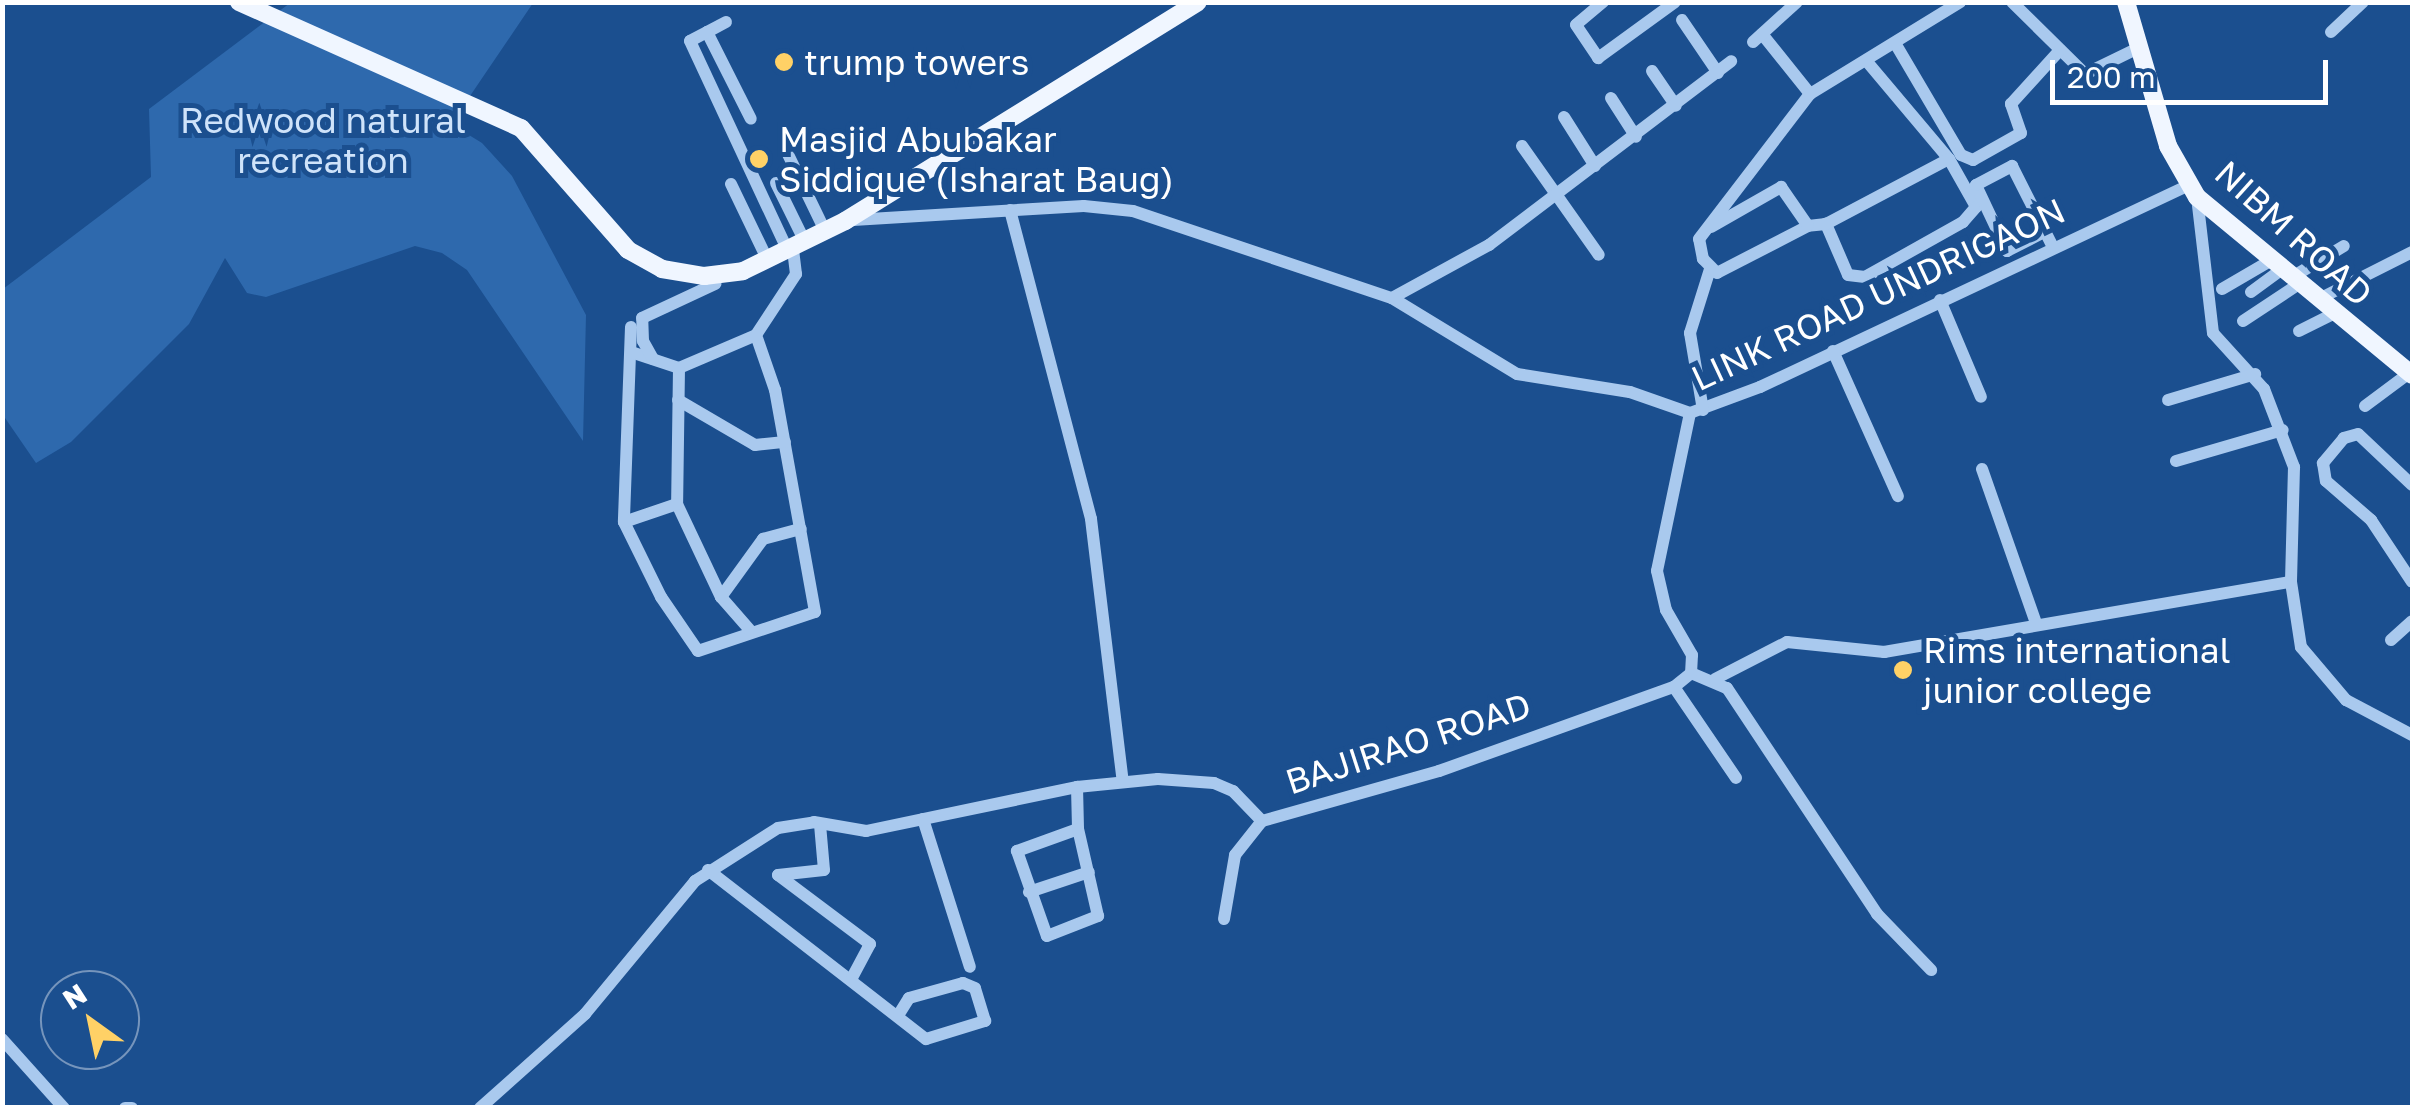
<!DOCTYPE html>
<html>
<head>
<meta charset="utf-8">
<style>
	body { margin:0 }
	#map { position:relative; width:2415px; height:1110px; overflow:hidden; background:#1b4f8f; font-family:"Golos Text",sans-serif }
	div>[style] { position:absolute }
	.green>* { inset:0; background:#2e69ad }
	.minor>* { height:12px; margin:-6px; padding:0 6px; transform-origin:6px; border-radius:6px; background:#a9c9ee }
	.major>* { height:18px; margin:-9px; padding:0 9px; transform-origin:9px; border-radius:9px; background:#f0f6ff }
	.dots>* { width:28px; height:28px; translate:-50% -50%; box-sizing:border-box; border:5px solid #1b4f8f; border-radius:50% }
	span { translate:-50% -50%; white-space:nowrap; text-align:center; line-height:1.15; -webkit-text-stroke:10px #1b4f8f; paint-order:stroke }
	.poi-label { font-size:35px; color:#fff }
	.left { translate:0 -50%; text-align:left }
	.park-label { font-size:35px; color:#cfe3fa }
	.street-label { font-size:35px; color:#fff }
	.frame { position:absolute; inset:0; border:5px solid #fff; pointer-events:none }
	.north { position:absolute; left:40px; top:970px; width:100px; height:100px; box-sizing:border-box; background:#1b4f8f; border:2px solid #7695bc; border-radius:50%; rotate:327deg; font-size:28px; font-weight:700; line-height:40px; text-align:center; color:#fff }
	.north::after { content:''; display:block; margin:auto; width:35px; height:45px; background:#ffd166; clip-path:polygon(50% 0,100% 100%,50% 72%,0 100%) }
	.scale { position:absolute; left:2050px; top:60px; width:278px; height:45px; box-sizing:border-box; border:5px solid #fff; border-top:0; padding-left:12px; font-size:30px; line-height:35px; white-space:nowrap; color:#fff; -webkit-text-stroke:8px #1b4f8f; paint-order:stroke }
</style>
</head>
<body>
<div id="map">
	<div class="green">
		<i style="clip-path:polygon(290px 3px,533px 3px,451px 124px,482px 143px,512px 176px,586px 315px,583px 441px,467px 270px,442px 253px,415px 246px,266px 297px,247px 293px,225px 258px,189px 324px,71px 442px,36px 463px,3px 415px,3px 289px,151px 177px,149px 109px)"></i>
	</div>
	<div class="minor">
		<i style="left:1603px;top:2px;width:35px;rotate:140deg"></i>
		<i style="left:1576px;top:25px;width:40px;rotate:56deg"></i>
		<i style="left:1598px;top:58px;width:95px;rotate:-36deg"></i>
		<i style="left:2012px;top:2px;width:103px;rotate:44.6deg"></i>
		<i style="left:2085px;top:74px;width:59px;rotate:-26.1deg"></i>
		<i style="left:1682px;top:20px;width:64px;rotate:55.8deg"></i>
		<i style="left:726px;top:22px;width:21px;rotate:152deg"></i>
		<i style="left:707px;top:32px;width:97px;rotate:63.2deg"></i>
		<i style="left:707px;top:32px;width:19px;rotate:152deg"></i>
		<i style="left:690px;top:41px;width:232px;rotate:65deg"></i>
		<i style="left:2331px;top:32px;width:44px;rotate:-43.2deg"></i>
		<i style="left:1762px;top:34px;width:77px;rotate:51.3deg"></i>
		<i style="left:1753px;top:42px;width:59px;rotate:-42.3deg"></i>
		<i style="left:1895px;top:43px;width:130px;rotate:59.5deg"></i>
		<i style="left:1961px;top:155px;width:13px;rotate:23deg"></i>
		<i style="left:1973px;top:160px;width:55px;rotate:-29.4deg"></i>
		<i style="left:2021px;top:133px;width:31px;rotate:-109deg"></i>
		<i style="left:2011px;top:104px;width:73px;rotate:-47.8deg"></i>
		<i style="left:1869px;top:64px;width:124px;rotate:49.9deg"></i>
		<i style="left:1949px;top:159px;width:55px;rotate:60.6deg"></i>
		<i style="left:1976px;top:207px;width:20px;rotate:131deg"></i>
		<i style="left:1963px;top:222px;width:112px;rotate:150.7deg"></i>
		<i style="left:1865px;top:277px;width:17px;rotate:-173deg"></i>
		<i style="left:1848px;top:275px;width:56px;rotate:-113.3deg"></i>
		<i style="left:1826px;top:224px;width:139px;rotate:-27.9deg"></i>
		<i style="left:1652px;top:71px;width:42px;rotate:55.6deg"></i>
		<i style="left:1611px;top:98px;width:46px;rotate:57.3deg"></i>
		<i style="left:1564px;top:117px;width:58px;rotate:57.7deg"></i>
		<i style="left:784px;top:146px;width:94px;rotate:64.2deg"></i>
		<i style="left:1522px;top:146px;width:133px;rotate:54.8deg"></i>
		<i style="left:776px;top:183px;width:66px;rotate:63.8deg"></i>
		<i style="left:731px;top:184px;width:85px;rotate:64.3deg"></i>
		<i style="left:2197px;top:197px;width:137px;rotate:83.3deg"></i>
		<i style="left:2213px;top:333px;width:76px;rotate:47.7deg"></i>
		<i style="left:2264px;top:389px;width:84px;rotate:69deg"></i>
		<i style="left:2294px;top:467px;width:115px;rotate:91.5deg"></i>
		<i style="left:2291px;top:582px;width:66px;rotate:81.3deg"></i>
		<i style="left:2301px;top:647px;width:70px;rotate:49.7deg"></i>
		<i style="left:2346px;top:700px;width:75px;rotate:27.9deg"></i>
		<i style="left:1010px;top:210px;width:319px;rotate:75.3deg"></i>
		<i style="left:1091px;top:519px;width:265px;rotate:83.1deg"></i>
		<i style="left:853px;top:220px;width:231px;rotate:-3.5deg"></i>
		<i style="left:1084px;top:206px;width:49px;rotate:5.8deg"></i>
		<i style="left:1133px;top:211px;width:273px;rotate:18.6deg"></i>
		<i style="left:1392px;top:298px;width:146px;rotate:31.3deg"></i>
		<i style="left:1517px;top:374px;width:114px;rotate:9.1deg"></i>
		<i style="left:1630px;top:392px;width:64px;rotate:19.3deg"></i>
		<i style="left:1690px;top:413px;width:75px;rotate:-20.4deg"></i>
		<i style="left:1760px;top:387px;width:474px;rotate:-25.2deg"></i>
		<i style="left:1826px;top:224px;width:18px;rotate:174deg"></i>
		<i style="left:1808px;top:226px;width:102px;rotate:152.7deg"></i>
		<i style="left:1717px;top:273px;width:20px;rotate:-135deg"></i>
		<i style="left:1703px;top:259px;width:20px;rotate:-101deg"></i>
		<i style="left:1699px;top:239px;width:183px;rotate:-52.6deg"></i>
		<i style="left:1810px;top:94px;width:176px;rotate:-31.5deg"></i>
		<i style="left:1711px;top:227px;width:81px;rotate:-29.7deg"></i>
		<i style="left:1781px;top:187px;width:47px;rotate:55.3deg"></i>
		<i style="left:2046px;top:231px;width:44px;rotate:152.9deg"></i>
		<i style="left:2007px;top:251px;width:73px;rotate:-115.2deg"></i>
		<i style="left:1976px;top:185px;width:41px;rotate:-27.8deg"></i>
		<i style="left:2012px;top:166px;width:91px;rotate:63.2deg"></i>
		<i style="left:2294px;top:276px;width:58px;rotate:-31deg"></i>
		<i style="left:2222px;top:289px;width:61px;rotate:-30.3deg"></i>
		<i style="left:2251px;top:292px;width:42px;rotate:-36.3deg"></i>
		<i style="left:1392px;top:298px;width:111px;rotate:-28.7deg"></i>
		<i style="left:1489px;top:245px;width:304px;rotate:-37.2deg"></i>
		<i style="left:2319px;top:299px;width:104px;rotate:-26.8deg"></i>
		<i style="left:1940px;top:300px;width:105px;rotate:67.1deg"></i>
		<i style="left:2243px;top:321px;width:71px;rotate:-33.5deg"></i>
		<i style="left:631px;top:327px;width:195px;rotate:92.1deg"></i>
		<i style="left:624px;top:522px;width:84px;rotate:63.7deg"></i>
		<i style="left:661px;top:597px;width:65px;rotate:55.6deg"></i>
		<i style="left:698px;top:651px;width:123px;rotate:-18.4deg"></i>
		<i style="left:815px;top:612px;width:226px;rotate:-100.2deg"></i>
		<i style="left:775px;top:390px;width:58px;rotate:-109.1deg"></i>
		<i style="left:756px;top:335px;width:73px;rotate:-56.7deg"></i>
		<i style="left:796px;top:274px;width:25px;rotate:-97deg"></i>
		<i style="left:2299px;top:331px;width:40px;rotate:-26.6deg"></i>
		<i style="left:1833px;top:351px;width:159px;rotate:65.9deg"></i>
		<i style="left:631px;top:352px;width:51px;rotate:18.4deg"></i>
		<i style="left:679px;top:368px;width:84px;rotate:-23.2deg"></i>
		<i style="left:653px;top:359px;width:21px;rotate:-119deg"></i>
		<i style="left:643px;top:341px;width:23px;rotate:-92deg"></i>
		<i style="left:642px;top:318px;width:81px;rotate:-25deg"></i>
		<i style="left:679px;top:368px;width:136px;rotate:90.8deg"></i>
		<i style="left:677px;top:504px;width:103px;rotate:64.7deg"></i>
		<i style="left:721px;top:597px;width:43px;rotate:48.8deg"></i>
		<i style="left:678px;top:400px;width:89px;rotate:30.3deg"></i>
		<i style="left:755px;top:445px;width:30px;rotate:-6deg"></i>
		<i style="left:2168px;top:400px;width:91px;rotate:-16.6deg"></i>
		<i style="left:2365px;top:406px;width:59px;rotate:-36.7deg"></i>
		<i style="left:1703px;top:410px;width:78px;rotate:-99.6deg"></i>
		<i style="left:1690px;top:333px;width:67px;rotate:-72.6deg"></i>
		<i style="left:1690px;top:413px;width:161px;rotate:101.8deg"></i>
		<i style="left:1657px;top:571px;width:40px;rotate:77deg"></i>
		<i style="left:1666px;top:610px;width:52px;rotate:60deg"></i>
		<i style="left:1692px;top:655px;width:18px;rotate:93deg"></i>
		<i style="left:2176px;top:461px;width:111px;rotate:-16.2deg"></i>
		<i style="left:1982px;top:469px;width:163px;rotate:70.7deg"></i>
		<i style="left:2412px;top:485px;width:74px;rotate:-136.6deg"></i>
		<i style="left:2358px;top:434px;width:15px;rotate:164deg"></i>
		<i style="left:2344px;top:438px;width:33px;rotate:130deg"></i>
		<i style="left:2323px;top:463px;width:18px;rotate:81deg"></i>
		<i style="left:2326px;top:481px;width:60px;rotate:40.9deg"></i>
		<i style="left:2371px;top:520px;width:74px;rotate:56.5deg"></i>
		<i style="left:624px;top:522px;width:56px;rotate:-18.8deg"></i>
		<i style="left:721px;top:597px;width:72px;rotate:-54.1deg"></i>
		<i style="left:763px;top:539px;width:39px;rotate:-15deg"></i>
		<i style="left:2391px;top:640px;width:28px;rotate:-42deg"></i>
		<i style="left:1691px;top:673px;width:39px;rotate:23deg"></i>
		<i style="left:1727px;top:688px;width:271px;rotate:56.4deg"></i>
		<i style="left:1877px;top:914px;width:78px;rotate:46deg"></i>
		<i style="left:1715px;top:679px;width:81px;rotate:-27.2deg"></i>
		<i style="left:1787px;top:642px;width:98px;rotate:5.9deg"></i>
		<i style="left:1884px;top:652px;width:413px;rotate:-9.8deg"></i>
		<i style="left:1674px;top:687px;width:110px;rotate:55.7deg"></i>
		<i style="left:1077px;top:787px;width:42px;rotate:88.6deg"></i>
		<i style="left:1078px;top:829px;width:65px;rotate:160.2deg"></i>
		<i style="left:1017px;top:851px;width:90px;rotate:70.6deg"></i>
		<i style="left:1047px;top:936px;width:55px;rotate:-21.4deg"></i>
		<i style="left:1098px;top:916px;width:89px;rotate:-102.9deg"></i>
		<i style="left:923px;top:819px;width:155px;rotate:72.4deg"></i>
		<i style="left:708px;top:870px;width:276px;rotate:37.8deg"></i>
		<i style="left:926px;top:1039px;width:62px;rotate:-17deg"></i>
		<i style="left:985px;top:1021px;width:34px;rotate:-107deg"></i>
		<i style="left:975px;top:988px;width:13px;rotate:-157deg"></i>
		<i style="left:963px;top:983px;width:56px;rotate:164.5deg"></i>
		<i style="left:909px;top:998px;width:19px;rotate:122deg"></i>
		<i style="left:778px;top:875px;width:115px;rotate:36.9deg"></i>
		<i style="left:870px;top:944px;width:38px;rotate:118deg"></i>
		<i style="left:778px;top:875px;width:46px;rotate:-6.2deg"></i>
		<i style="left:824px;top:870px;width:46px;rotate:-95deg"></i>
		<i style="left:1029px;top:892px;width:63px;rotate:-18.4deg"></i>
		<i style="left:1224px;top:919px;width:65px;rotate:-80.2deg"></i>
		<i style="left:1235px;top:855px;width:43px;rotate:-51.5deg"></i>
		<i style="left:1262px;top:821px;width:184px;rotate:-15.8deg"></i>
		<i style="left:1439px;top:771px;width:250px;rotate:-19.7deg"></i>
		<i style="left:1674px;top:687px;width:22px;rotate:-39deg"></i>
		<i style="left:2px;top:1039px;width:93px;rotate:48.1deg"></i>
		<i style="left:125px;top:1108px;width:7px"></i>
		<i style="left:480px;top:1108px;width:141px;rotate:-41.8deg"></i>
		<i style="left:585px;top:1014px;width:173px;rotate:-50.4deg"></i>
		<i style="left:695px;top:881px;width:98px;rotate:-32.6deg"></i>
		<i style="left:778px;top:828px;width:36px;rotate:-9deg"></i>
		<i style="left:814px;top:822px;width:53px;rotate:9.8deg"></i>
		<i style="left:866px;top:831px;width:216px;rotate:-11.8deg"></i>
		<i style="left:1077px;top:787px;width:81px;rotate:-5.6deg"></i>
		<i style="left:1158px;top:779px;width:56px;rotate:4.1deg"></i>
		<i style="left:1214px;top:783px;width:21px;rotate:23deg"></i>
		<i style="left:1233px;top:791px;width:42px;rotate:46deg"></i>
	</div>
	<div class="major">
		<i style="left:239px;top:2px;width:309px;rotate:24.1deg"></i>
		<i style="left:521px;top:128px;width:162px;rotate:48.7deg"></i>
		<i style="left:628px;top:250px;width:39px;rotate:29deg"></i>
		<i style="left:662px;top:269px;width:43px;rotate:9.5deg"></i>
		<i style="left:704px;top:276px;width:39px;rotate:-7deg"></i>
		<i style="left:743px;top:271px;width:114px;rotate:-26.1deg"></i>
		<i style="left:845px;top:221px;width:415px;rotate:-31.8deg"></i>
		<i style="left:2126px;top:2px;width:150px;rotate:73.7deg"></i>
		<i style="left:2168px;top:146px;width:59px;rotate:60.4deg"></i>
		<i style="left:2197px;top:197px;width:279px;rotate:39.6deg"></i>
	</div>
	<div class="dots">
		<i style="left:784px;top:62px;background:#ffd166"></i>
		<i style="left:759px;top:159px;background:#ffd166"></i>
		<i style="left:1903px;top:670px;background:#ffd166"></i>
	</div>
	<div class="poi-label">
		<span class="left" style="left:804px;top:62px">trump towers</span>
		<span class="left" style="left:779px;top:159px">Masjid Abubakar<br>Siddique (Isharat Baug)</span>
		<span class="left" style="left:1923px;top:670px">Rims international<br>junior college</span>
	</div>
	<div class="park-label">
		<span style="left:323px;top:140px">Redwood natural<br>recreation</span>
	</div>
	<div class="street-label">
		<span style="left:2294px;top:233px;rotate:42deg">NIBM ROAD</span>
		<span style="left:1878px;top:294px;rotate:-25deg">LINK ROAD UNDRIGAON</span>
		<span style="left:1408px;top:743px;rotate:-18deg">BAJIRAO ROAD</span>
	</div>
	<div class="frame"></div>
	<div class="north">N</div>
	<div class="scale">200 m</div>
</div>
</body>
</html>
